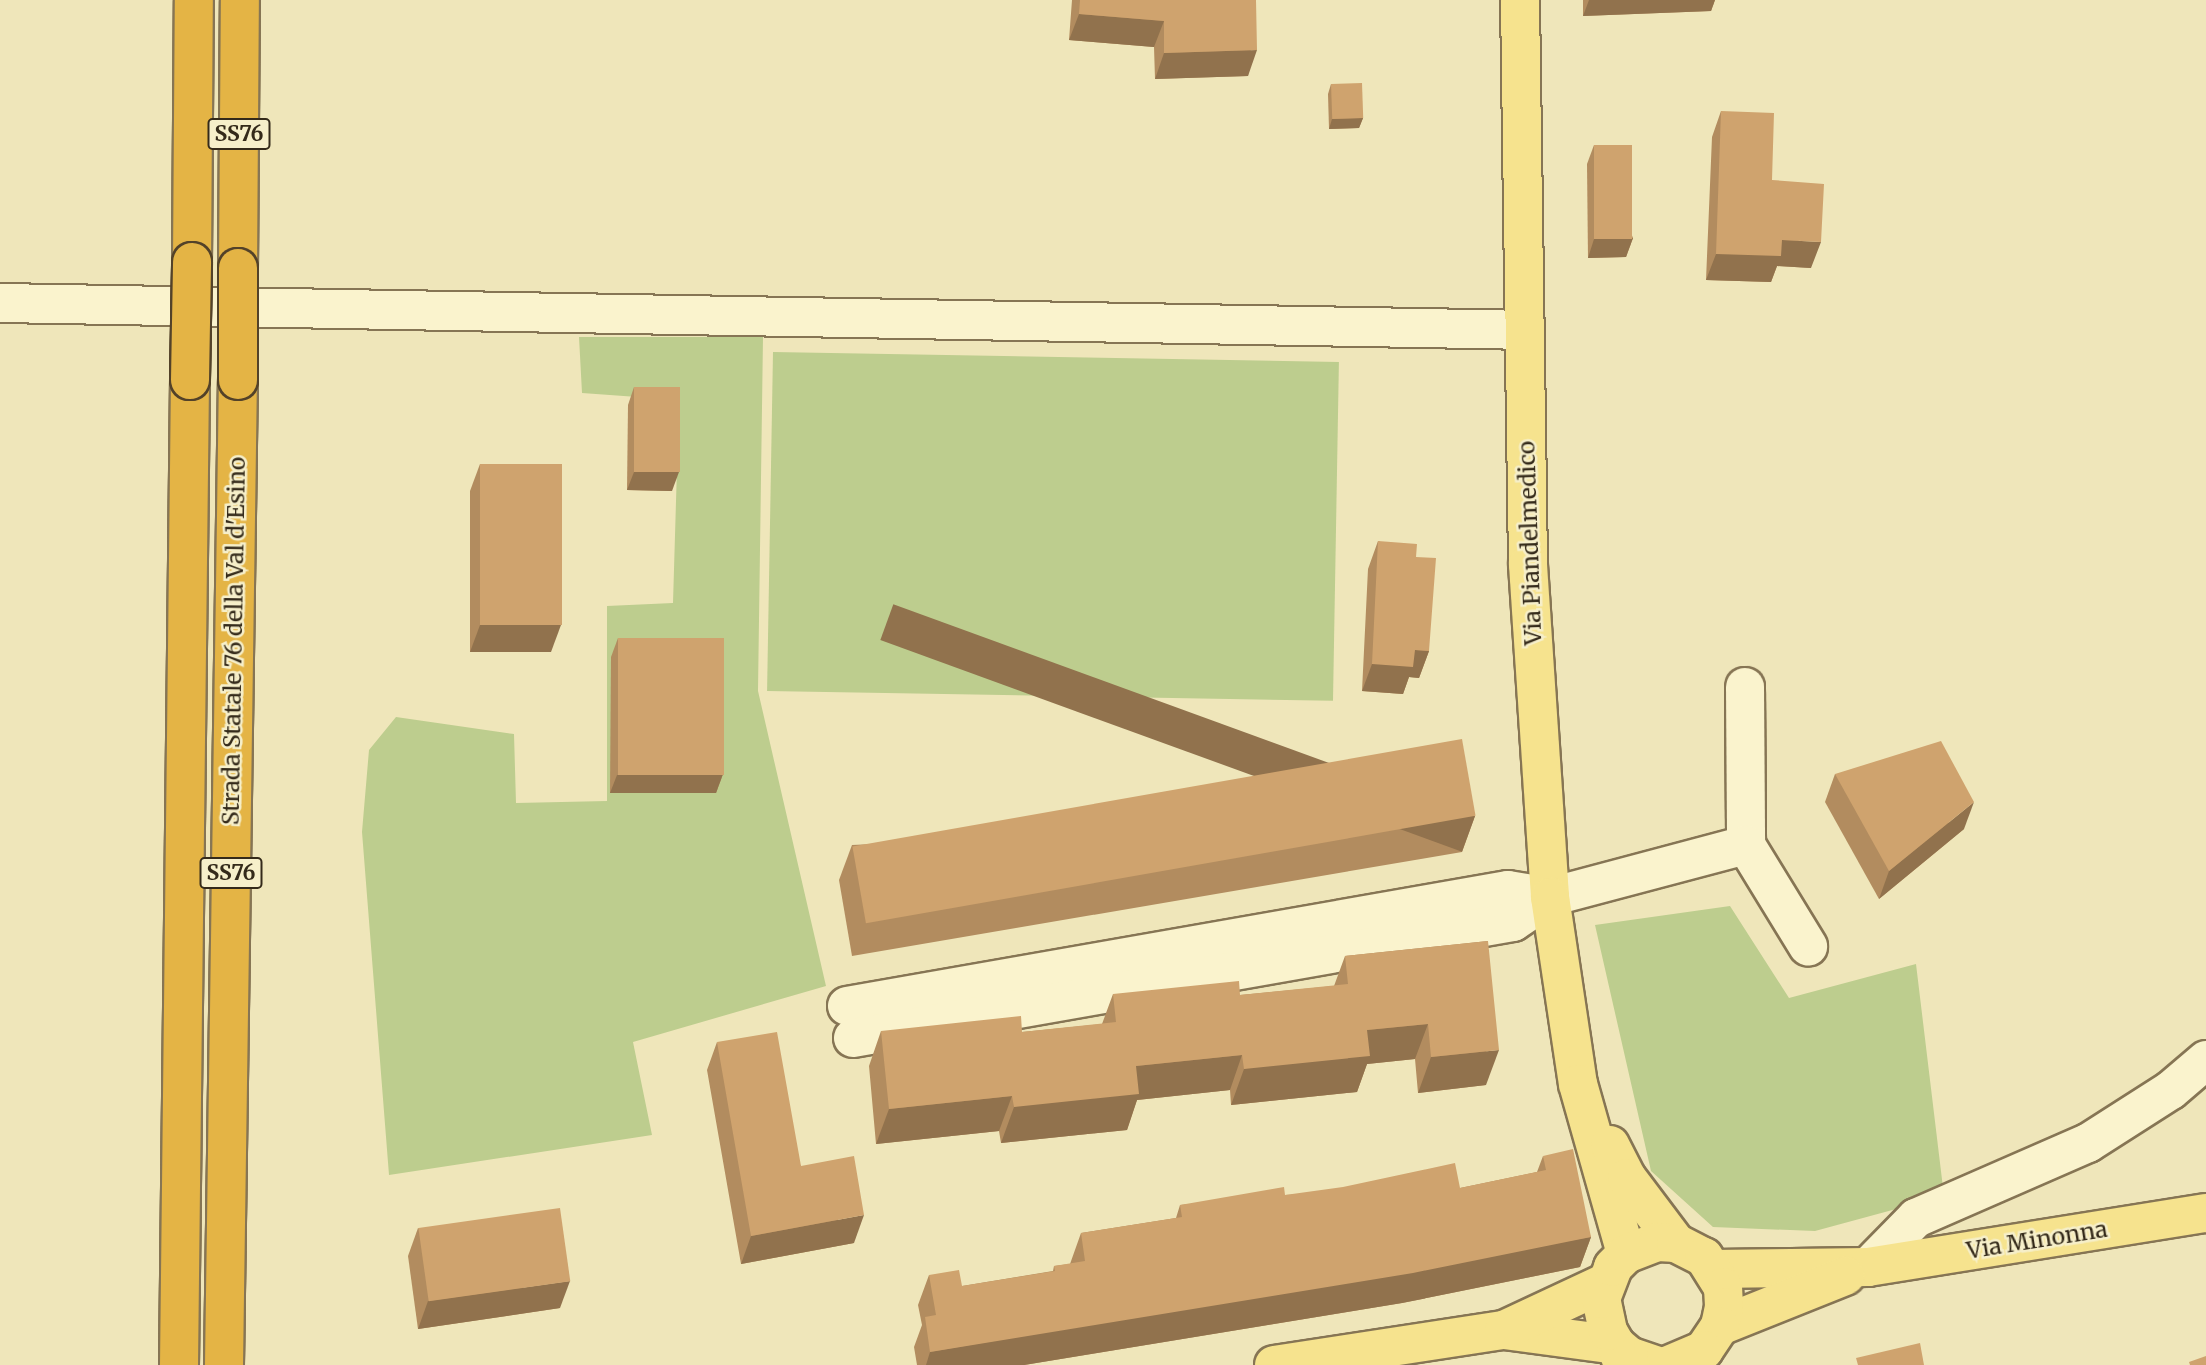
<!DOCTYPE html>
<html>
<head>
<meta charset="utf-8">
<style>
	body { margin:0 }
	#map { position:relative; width:2206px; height:1365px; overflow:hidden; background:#efe6ba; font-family:Merriweather,serif }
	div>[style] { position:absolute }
	.green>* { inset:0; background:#bdcd8e; transform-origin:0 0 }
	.roads { filter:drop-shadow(2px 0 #867554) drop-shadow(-2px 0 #867554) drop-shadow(0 2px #867554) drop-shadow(0 -2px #867554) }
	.minor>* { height:38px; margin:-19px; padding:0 19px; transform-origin:19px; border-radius:19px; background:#faf3cd }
	.major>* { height:38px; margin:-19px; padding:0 19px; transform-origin:19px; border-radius:19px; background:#f6e38e }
	.highway>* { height:38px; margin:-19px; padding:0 19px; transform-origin:19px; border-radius:19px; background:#e4b445 }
	.bridges { filter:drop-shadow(2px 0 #534229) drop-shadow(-2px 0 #534229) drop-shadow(0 2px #534229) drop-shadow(0 -2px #534229) }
	.highway-bridge>* { height:38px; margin:-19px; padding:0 19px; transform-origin:19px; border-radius:19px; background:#e4b445 }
	.wall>* { inset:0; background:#b28c5f }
	.shaded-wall>* { inset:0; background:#91724d; transform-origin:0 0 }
	.building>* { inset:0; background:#cfa36e; transform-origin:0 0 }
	span { translate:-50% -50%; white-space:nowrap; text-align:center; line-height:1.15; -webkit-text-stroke:5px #f6efca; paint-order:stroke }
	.shield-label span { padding:2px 5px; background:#f6efca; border:2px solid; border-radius:5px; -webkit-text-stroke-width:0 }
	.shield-label { font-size:21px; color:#342a1a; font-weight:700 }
	.street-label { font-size:23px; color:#342a1a }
</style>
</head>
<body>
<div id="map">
	<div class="green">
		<i style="clip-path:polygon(579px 337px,763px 337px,758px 691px,826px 986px,633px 1042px,652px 1135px,389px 1175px,362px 832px,369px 750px,396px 717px,514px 734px,516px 803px,607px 801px,607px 606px,673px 603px,679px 400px,582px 393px)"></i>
		<i style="left:773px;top:352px;width:566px;height:339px;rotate:1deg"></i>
		<i style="clip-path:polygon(1730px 906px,1789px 998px,1916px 964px,1944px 1196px,1815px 1231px,1713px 1227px,1651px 1171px,1595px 925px)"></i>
	</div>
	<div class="roads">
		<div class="minor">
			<i style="left:0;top:303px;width:1525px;rotate:1.01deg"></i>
			<i style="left:1745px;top:687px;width:158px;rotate:89.6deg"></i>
			<i style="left:847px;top:1006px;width:671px;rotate:-9.95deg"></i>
			<i style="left:1508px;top:890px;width:43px;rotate:9.5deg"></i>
			<i style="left:853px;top:1038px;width:670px;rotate:-9.97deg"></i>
			<i style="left:1513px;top:922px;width:45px;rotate:-34deg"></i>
			<i style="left:1550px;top:897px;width:203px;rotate:-14.9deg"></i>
			<i style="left:1746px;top:845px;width:119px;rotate:58.5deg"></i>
			<i style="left:1868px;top:1267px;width:69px;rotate:-45.6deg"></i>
			<i style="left:1916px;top:1218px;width:188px;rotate:-23.6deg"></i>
			<i style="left:2088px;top:1143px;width:98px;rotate:-32.6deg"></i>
			<i style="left:2171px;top:1090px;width:46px;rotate:-40.6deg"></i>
		</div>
		<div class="major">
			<i style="left:1520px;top:0;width:565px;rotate:89.19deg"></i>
			<i style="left:1528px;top:565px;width:333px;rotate:86.2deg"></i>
			<i style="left:1550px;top:897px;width:189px;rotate:81.5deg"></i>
			<i style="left:1578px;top:1084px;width:177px;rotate:74.2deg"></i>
			<i style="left:1610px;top:1145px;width:37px;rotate:63deg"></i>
			<i style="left:1627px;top:1178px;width:81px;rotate:53deg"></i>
			<i style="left:1714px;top:1269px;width:154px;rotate:-0.7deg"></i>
			<i style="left:1868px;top:1267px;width:342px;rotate:-9.1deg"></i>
			<i style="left:1720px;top:1326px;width:135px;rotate:-21.8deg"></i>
			<i style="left:1504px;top:1330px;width:113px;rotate:7.6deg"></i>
			<i style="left:1616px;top:1345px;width:18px;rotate:71deg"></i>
			<i style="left:1274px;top:1365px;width:233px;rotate:-8.7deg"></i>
			<i style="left:1504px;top:1330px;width:111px;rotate:-25deg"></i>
			<i style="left:1655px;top:1365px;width:28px;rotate:-161deg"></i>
			<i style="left:1629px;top:1356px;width:17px;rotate:-140deg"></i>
			<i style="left:1616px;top:1345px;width:16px;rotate:-120deg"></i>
			<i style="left:1608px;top:1331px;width:33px;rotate:-102deg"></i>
			<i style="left:1601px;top:1299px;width:34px;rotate:-69deg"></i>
			<i style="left:1613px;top:1267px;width:18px;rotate:-45deg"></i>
			<i style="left:1626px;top:1254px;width:34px;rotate:-21deg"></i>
			<i style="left:1658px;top:1242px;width:18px;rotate:3deg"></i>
			<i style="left:1676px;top:1243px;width:31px;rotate:27deg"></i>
			<i style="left:1704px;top:1257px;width:36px;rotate:58deg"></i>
			<i style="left:1723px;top:1287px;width:20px;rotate:87deg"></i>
			<i style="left:1724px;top:1307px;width:19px;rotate:102deg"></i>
			<i style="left:1720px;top:1326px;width:29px;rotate:124deg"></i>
			<i style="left:1704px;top:1350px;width:39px;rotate:157deg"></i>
		</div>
		<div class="highway">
			<i style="left:192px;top:262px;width:262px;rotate:-89.6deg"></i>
			<i style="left:238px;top:268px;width:268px;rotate:-89.6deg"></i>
			<i style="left:179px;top:1365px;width:985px;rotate:-89.36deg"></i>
			<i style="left:224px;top:1365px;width:985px;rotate:-89.19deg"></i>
		</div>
	</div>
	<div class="bridges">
		<div class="highway-bridge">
			<i style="left:190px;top:380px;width:118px;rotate:-89deg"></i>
			<i style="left:238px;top:380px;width:112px;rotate:-90deg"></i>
		</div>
	</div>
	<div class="wall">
		<i style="clip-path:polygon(1072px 0,1256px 0,1248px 76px,1155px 79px,1154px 47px,1069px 40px)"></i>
		<i style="clip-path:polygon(1583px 0,1715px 0,1711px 11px,1583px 16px)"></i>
		<i style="clip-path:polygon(1331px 84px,1363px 118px,1359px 128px,1329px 129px,1328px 94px)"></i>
		<i style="clip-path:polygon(1721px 111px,1772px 180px,1811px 268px,1777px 266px,1771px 282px,1706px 280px,1712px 137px)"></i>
		<i style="clip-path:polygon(1594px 145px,1633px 238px,1626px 257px,1588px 258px,1587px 164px)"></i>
		<i style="clip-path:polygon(634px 387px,672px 491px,627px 490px,628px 405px)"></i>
		<i style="clip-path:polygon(480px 464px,551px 652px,470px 652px,470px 491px)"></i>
		<i style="clip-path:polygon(1378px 541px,1416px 557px,1429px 651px,1419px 678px,1409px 677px,1403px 694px,1362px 691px,1368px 569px)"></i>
		<i style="clip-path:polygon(618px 638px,723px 774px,716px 793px,610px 793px,611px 657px)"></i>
		<i style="clip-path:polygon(1835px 774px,1964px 829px,1879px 899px,1825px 802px)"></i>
		<i style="clip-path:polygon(1475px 816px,1462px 852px,852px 956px,839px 880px,852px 845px)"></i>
		<i style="clip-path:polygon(1488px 941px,1486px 1085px,1418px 1093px,1415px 1059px,1367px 1064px,1357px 1092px,1231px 1105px,1230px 1090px,1137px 1100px,1127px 1130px,1001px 1143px,999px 1131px,876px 1144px,869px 1066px,881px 1031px,1022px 1032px,1102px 1024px,1113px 994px,1240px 995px,1334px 986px,1345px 956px)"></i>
		<i style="clip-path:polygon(717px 1042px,801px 1166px,854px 1243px,741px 1264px,707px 1070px)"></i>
		<i style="clip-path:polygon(1543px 1156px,1591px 1237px,1580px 1267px,1402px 1303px,1024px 1365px,917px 1365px,914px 1347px,922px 1325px,918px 1305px,929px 1275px,962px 1286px,1053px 1271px,1054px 1266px,1070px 1264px,1081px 1233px,1176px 1218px,1180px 1205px,1285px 1195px,1460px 1188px,1537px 1172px)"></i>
		<i style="clip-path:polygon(418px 1228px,560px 1308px,418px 1329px,408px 1256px)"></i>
	</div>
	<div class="shaded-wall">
		<i style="clip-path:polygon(1589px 0,1715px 0,1711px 11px,1583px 16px)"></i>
		<i style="clip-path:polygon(1079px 14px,1164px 21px,1154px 47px,1069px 40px)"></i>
		<i style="clip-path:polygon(1257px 50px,1248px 76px,1155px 79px,1164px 53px)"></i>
		<i style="clip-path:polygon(1363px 118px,1359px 128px,1329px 129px,1332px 119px)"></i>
		<i style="clip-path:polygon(1633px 238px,1626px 257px,1588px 258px,1594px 239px)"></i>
		<i style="clip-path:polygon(1782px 240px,1821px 242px,1811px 268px,1777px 266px,1771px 282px,1706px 280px,1716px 254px)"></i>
		<i style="clip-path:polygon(634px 472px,679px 472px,672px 491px,627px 490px)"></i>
		<i style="clip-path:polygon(480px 625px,561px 625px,551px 652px,470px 652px)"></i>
		<i style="clip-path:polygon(1415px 650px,1429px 651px,1419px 678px,1409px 677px,1403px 694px,1362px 691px,1372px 664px)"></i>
		<i style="clip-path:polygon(723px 774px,716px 793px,610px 793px,617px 775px)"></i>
		<i style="clip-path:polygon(1974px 802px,1964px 829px,1879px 899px,1889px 871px)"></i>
		<i style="left:1475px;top:816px;width:38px;height:619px;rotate:110deg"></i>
		<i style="clip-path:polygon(1428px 1024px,1415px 1059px,1367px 1064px,1357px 1092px,1231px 1105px,1244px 1069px,1367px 1030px)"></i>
		<i style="clip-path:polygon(1499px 1050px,1486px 1085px,1418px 1093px,1431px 1057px)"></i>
		<i style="clip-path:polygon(1242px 1055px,1230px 1090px,1137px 1100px,1127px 1130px,1001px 1143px,1014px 1107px,1136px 1066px)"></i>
		<i style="clip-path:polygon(1012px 1096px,999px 1131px,876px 1144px,889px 1109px)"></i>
		<i style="clip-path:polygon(864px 1215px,854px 1243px,741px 1264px,751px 1236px)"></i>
		<i style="clip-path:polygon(1591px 1237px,1580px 1267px,1402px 1303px,1024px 1365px,926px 1365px,930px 1352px)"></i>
		<i style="clip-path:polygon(570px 1281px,560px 1308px,418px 1329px,428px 1301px)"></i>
	</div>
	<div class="building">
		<i style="clip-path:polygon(1080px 0,1256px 0,1257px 50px,1164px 53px,1164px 21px,1079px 14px)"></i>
		<i style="left:1362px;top:83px;width:35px;height:31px;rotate:88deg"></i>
		<i style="clip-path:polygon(1721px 111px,1774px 113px,1772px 180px,1824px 184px,1821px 242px,1782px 240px,1781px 256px,1716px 254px)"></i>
		<i style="left:1594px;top:145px;width:38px;height:94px"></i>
		<i style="left:634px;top:387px;width:46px;height:85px"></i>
		<i style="left:480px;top:464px;width:82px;height:161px"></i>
		<i style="clip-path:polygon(1378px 541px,1417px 544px,1416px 557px,1436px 558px,1429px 651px,1415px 650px,1413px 667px,1372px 664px)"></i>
		<i style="left:618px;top:638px;width:106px;height:137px"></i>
		<i style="left:1462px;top:739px;width:78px;height:619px;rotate:80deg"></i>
		<i style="clip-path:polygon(1941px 741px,1974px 802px,1889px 871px,1835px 774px)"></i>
		<i style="clip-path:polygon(1488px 941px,1499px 1050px,1431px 1057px,1428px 1024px,1367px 1030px,1370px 1056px,1244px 1069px,1242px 1055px,1136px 1066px,1139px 1094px,1014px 1107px,1012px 1096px,889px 1109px,881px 1031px,1021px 1016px,1022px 1032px,1116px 1022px,1113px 994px,1239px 981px,1240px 995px,1348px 984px,1345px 956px)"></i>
		<i style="clip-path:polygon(777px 1032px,801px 1166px,854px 1156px,864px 1215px,751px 1236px,717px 1042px)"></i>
		<i style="clip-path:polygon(1573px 1149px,1591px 1237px,1413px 1273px,930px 1352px,925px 1317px,936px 1315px,929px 1275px,959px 1270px,962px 1286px,1055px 1271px,1054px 1266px,1085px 1261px,1081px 1233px,1182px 1217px,1180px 1205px,1284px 1187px,1285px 1195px,1343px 1187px,1455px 1163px,1460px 1188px,1546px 1170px,1543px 1156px)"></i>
		<i style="left:560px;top:1208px;width:74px;height:143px;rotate:82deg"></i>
		<i style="clip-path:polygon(1920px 1343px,1924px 1365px,1858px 1365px,1856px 1358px)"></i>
		<i style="clip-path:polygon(2206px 1356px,2206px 1365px,2190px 1365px,2189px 1362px)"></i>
	</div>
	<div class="shield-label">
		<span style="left:239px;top:134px">SS76</span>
		<span style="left:231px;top:873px">SS76</span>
	</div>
	<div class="street-label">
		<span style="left:1530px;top:543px;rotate:-92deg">Via Piandelmedico</span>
		<span style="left:234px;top:641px;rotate:-89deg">Strada Statale 76 della Val d'Esino</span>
		<span style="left:2037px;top:1240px;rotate:-9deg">Via Minonna</span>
	</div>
</div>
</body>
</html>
